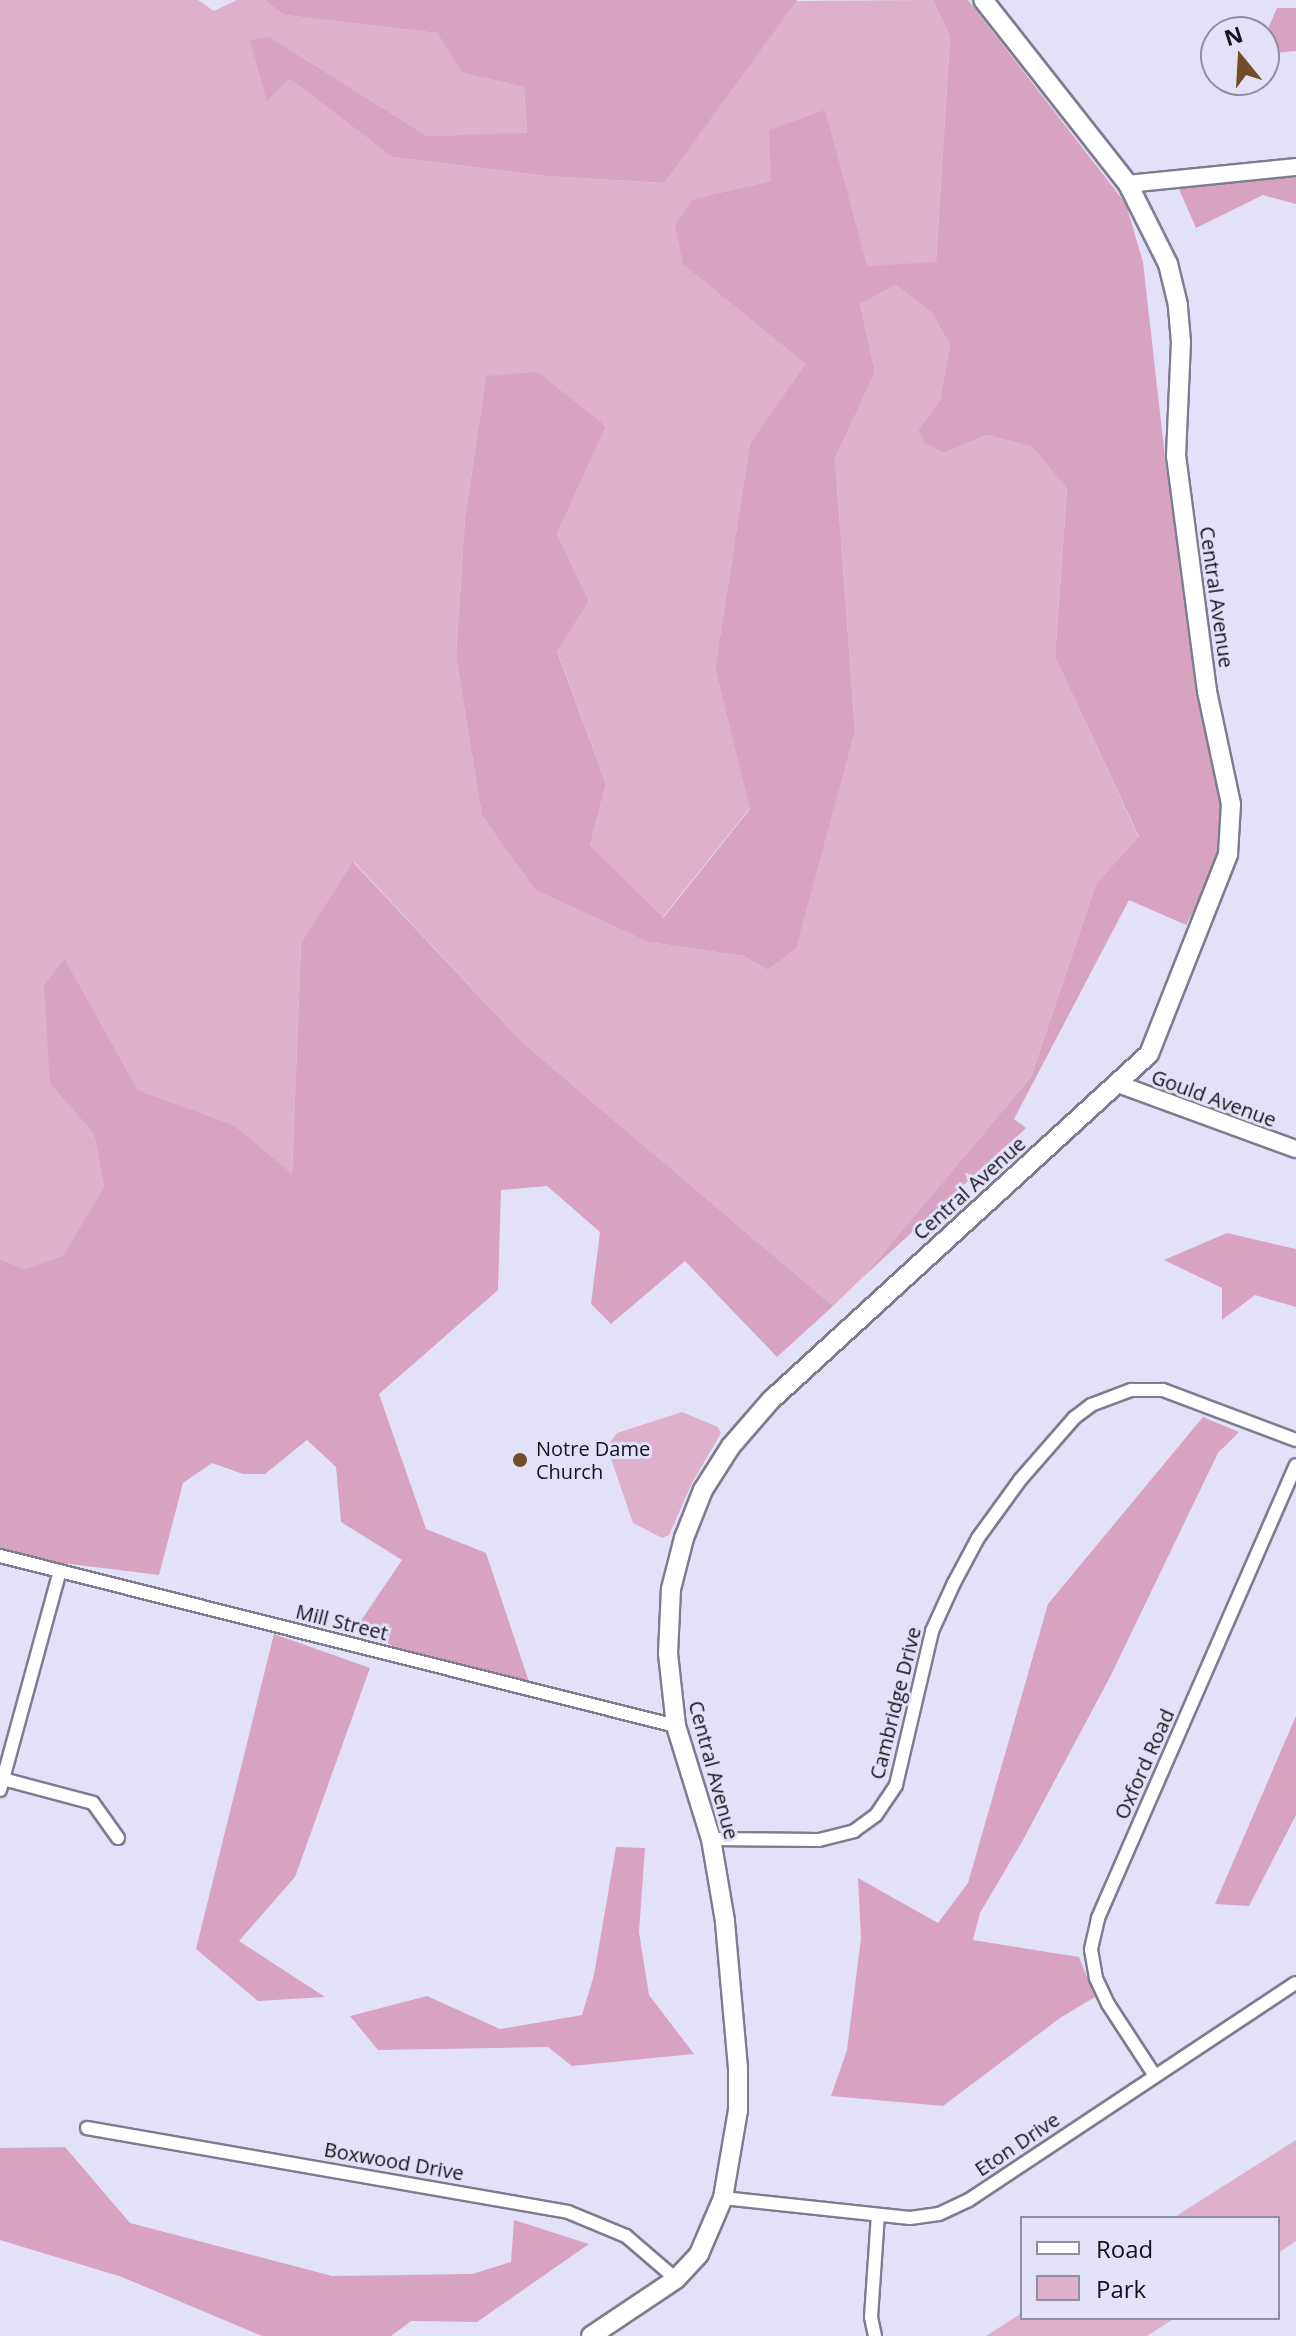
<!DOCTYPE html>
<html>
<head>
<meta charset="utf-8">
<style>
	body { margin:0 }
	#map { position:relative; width:1296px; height:2336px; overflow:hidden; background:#e3e1f7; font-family:"Open Sans",sans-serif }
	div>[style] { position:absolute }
	.green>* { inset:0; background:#deb0ca }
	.forest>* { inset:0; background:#d8a3c1 }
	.roads { filter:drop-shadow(2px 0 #7e7c8f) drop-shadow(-2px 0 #7e7c8f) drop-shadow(0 2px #7e7c8f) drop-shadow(0 -2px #7e7c8f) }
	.minor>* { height:12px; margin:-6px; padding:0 6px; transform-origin:6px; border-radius:6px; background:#fff }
	.tertiary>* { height:16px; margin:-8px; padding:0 8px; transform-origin:8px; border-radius:8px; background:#fff }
	.secondary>* { height:18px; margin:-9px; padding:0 9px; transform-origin:9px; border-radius:9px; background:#fff }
	.dots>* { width:22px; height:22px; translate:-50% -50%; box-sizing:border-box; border:4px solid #e3e1f7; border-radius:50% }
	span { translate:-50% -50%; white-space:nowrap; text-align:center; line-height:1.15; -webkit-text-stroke:6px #e3e1f7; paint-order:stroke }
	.street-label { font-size:20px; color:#14131a }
	.poi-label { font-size:20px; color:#14131a }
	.left { translate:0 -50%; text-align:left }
	.legend { position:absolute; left:1020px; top:2216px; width:260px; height:104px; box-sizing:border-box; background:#e3e1f7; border:2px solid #908f9f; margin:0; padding:10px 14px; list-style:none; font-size:24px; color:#14131a }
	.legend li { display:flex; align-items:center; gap:16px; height:40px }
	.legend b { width:40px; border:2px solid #908f9f }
	.north { position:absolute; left:1200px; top:16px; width:80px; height:80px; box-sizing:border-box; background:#e3e1f7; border:2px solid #908f9f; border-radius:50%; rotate:342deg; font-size:22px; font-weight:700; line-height:32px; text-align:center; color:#14131a }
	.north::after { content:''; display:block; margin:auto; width:28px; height:36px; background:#724d28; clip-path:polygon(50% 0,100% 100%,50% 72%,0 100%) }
</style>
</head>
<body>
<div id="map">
	<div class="green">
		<i style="clip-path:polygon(0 0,198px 0,214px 11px,237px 0,264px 0,286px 15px,437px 33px,462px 73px,524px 87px,527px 134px,427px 136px,270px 37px,268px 101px,290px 79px,392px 157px,546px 176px,663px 183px,795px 1px,933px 0,950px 37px,936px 263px,867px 266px,771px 181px,693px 199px,684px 264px,807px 364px,750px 443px,715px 669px,750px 808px,662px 918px,590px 845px,606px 784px,557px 650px,589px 601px,557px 534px,606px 425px,486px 376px,465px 518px,456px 657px,482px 816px,535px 890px,648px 942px,744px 956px,767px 970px,855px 730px,835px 459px,875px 372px,860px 304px,896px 285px,931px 312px,950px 345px,940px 400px,918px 430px,944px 453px,987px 435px,1034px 447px,1067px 489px,1055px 657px,1139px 838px,1096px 884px,1031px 1077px,862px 1278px,833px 1306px,523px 1043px,354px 862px,301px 943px,292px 1175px,234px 1125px,138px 1090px,65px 959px,50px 1084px,94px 1134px,104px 1187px,63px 1257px,25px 1269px,0 1259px)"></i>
		<i style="clip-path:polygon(682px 1412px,718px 1427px,721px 1433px,692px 1483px,669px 1535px,662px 1538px,633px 1523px,607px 1447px,617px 1433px)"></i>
		<i style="clip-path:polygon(1296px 2140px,1296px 2241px,1278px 2253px,1278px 2218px,1173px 2218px)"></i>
		<i style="clip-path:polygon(1022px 2313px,1022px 2318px,1175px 2318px,1147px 2336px,986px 2336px)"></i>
	</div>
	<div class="forest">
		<i style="clip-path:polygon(264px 0,797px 0,664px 183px,546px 176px,392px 157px,290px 79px,267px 102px,250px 40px,270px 37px,427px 136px,527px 133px,524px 87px,462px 73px,437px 33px,285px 15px)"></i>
		<i style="clip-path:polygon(933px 0,968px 0,1126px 204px,1143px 262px,1166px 466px,1221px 813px,1218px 863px,1186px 925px,1129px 900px,1014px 1119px,1026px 1128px,862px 1278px,1031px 1077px,1096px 884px,1139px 837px,1055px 657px,1067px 489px,1033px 447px,987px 435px,944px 453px,925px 443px,918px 430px,940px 400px,950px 345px,931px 312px,896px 285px,860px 304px,875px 372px,835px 459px,855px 730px,796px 948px,767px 970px,744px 956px,648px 942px,535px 890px,482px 816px,456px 657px,465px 518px,486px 376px,537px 372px,606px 426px,557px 534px,589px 601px,557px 651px,606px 784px,590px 845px,663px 918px,750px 809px,715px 669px,750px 443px,806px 364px,683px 264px,675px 225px,693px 199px,771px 181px,769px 130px,825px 110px,867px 266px,936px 262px,950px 37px)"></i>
		<i style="clip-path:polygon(1277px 8px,1296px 8px,1296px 51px,1264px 54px,1264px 38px)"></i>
		<i style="clip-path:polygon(1296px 177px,1296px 204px,1263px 195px,1196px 228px,1178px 187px)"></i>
		<i style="clip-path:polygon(353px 862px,523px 1043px,833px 1306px,777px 1357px,685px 1261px,611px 1324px,591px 1304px,600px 1232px,547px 1186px,501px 1190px,498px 1290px,379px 1394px,426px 1529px,486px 1553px,529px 1682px,394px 1647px,358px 1625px,402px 1560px,341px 1522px,336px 1467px,307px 1440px,265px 1474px,243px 1474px,212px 1463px,183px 1483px,159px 1575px,38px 1560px,0 1550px,0 1259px,25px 1269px,63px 1256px,104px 1187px,94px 1134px,50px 1084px,44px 985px,65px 959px,138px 1090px,234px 1125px,292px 1174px,301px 943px)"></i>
		<i style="clip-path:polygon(1227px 1233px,1296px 1249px,1296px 1307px,1255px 1295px,1222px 1320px,1222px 1288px,1164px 1260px)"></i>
		<i style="clip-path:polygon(1203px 1417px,1239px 1432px,1218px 1453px,1110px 1677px,1023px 1840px,980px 1913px,973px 1940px,1079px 1957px,1095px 1997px,1060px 2018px,943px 2106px,831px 2096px,847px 2050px,861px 1938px,858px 1878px,938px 1923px,968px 1883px,1048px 1604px)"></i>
		<i style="clip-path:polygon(274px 1634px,370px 1668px,295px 1877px,239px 1941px,325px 1997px,258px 2001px,196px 1949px)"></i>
		<i style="clip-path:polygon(1296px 1716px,1296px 1815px,1249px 1906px,1215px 1904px)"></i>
		<i style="clip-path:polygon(616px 1847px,645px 1848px,639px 1932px,649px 1995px,694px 2054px,572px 2066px,548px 2047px,378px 2050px,350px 2016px,427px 1996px,500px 2029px,582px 2015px,594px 1975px)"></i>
		<i style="clip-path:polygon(65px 2147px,130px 2223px,332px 2276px,472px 2274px,511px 2262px,514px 2220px,589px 2244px,477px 2322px,411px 2321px,391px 2336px,262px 2336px,122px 2277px,0 2240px,0 2148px)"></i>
	</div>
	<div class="roads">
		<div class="minor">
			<i style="left:0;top:1556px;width:697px;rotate:14.12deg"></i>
			<i style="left:3px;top:1779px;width:93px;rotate:14.9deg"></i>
			<i style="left:93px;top:1803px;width:43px;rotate:54.5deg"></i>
			<i style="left:0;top:1790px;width:227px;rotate:-74.7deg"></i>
			<i style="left:711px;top:1839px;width:108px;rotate:0.5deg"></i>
			<i style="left:819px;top:1840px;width:36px;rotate:-14deg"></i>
			<i style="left:854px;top:1831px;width:27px;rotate:-36deg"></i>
			<i style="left:876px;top:1815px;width:36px;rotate:-56deg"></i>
			<i style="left:896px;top:1785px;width:158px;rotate:-76.8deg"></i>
			<i style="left:932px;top:1631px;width:53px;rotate:-65.4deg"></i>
			<i style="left:954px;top:1583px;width:51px;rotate:-61.9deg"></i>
			<i style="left:978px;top:1538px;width:72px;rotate:-54.1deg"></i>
			<i style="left:1020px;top:1480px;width:82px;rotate:-48.9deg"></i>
			<i style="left:1074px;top:1418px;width:21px;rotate:-37deg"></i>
			<i style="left:1091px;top:1405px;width:43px;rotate:-20.6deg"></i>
			<i style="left:1131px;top:1390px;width:32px"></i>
			<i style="left:1163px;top:1390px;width:142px;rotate:20.6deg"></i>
			<i style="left:1155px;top:2076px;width:86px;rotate:-123.1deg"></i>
			<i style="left:1108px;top:2004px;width:29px;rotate:-115deg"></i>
			<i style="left:1096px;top:1978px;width:29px;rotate:-100deg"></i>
			<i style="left:1091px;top:1949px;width:32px;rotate:-77deg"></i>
			<i style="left:1098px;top:1918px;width:494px;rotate:-66.4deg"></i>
			<i style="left:87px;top:2128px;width:488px;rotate:9.9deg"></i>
			<i style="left:568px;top:2212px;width:63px;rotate:22.5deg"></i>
			<i style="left:626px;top:2236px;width:66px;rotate:40.7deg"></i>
			<i style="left:723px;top:2198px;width:188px;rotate:6.1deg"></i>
			<i style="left:910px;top:2218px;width:29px;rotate:-8deg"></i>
			<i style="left:939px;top:2214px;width:33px;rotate:-25deg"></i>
			<i style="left:969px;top:2200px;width:392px;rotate:-33.6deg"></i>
			<i style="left:875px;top:2336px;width:19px;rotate:-102deg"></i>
			<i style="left:871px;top:2317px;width:102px;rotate:-86.1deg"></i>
		</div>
		<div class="tertiary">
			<i style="left:1128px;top:184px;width:169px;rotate:-5.8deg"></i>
			<i style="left:1118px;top:1084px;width:189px;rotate:20.1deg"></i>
		</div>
		<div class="secondary">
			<i style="left:591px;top:2336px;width:102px;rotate:-33.8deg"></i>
			<i style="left:676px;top:2279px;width:34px;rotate:-47deg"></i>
			<i style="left:699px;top:2254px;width:61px;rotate:-66.8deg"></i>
			<i style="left:723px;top:2198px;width:89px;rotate:-80.3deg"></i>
			<i style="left:738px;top:2110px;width:42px;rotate:-90deg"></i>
			<i style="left:738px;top:2068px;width:148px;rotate:-95.1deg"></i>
			<i style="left:725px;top:1921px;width:83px;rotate:-99.7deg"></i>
			<i style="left:711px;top:1839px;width:118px;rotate:-107.2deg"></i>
			<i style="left:676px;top:1726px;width:72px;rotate:-96.3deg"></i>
			<i style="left:668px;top:1654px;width:65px;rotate:-87.4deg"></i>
			<i style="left:671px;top:1589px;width:53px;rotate:-75.7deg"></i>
			<i style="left:684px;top:1538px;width:52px;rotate:-68.4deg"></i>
			<i style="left:703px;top:1490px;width:52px;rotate:-57.5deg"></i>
			<i style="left:731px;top:1446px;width:61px;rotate:-49deg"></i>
			<i style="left:771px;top:1400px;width:512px;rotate:-42.47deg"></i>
			<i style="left:1149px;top:1054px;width:215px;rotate:-68.4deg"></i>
			<i style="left:1228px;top:854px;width:50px;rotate:-86.6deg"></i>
			<i style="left:1231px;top:804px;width:116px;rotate:-102deg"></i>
			<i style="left:1207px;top:691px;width:237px;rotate:-97.5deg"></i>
			<i style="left:1176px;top:456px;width:114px;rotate:-87.5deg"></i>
			<i style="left:1181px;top:342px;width:37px;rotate:-95deg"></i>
			<i style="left:1178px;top:305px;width:42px;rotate:-103.7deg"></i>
			<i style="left:1168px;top:264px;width:89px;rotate:-116.6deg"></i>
			<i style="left:1128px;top:184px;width:234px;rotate:-128.2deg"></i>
		</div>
	</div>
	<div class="dots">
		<i style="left:520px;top:1460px;background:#724d28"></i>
	</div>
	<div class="street-label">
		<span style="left:1217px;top:597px;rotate:82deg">Central Avenue</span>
		<span style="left:1214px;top:1098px;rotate:20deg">Gould Avenue</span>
		<span style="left:969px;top:1188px;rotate:-42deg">Central Avenue</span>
		<span style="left:342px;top:1622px;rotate:14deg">Mill Street</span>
		<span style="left:895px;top:1703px;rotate:-76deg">Cambridge Drive</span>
		<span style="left:1144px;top:1764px;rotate:-66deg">Oxford Road</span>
		<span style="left:714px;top:1770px;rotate:75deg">Central Avenue</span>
		<span style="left:1017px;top:2144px;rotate:-34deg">Eton Drive</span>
		<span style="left:394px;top:2161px;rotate:10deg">Boxwood Drive</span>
	</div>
	<div class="poi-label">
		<span class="left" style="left:536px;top:1460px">Notre Dame<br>Church</span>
	</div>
	<ul class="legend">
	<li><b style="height:10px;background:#fff"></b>Road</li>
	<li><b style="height:22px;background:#deb0ca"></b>Park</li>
	</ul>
	<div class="north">N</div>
</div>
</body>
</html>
